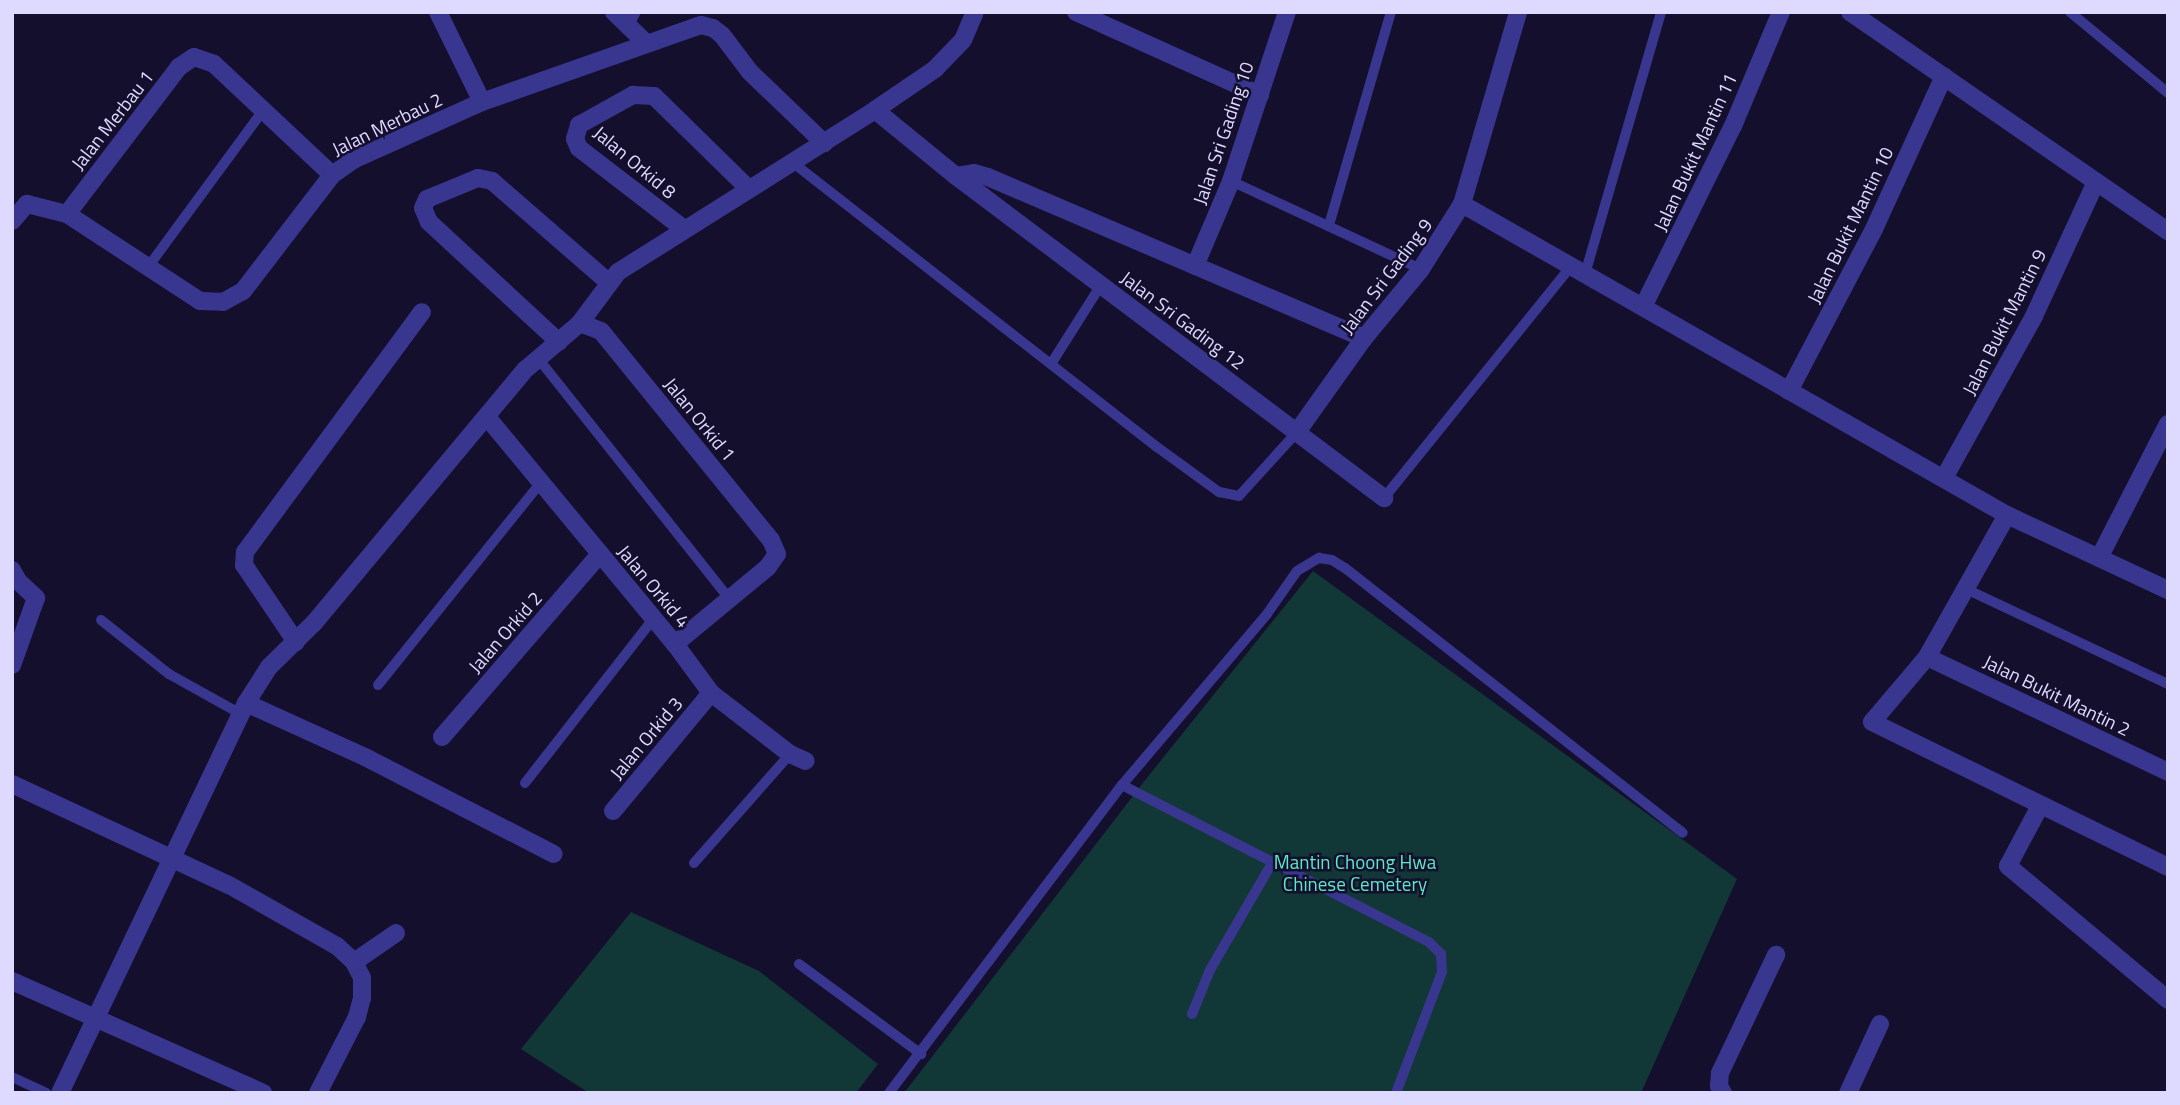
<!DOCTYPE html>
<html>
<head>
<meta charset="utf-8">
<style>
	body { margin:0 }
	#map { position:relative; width:2180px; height:1105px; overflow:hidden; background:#140f2d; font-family:"Titillium Web",sans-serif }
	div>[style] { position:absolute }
	.green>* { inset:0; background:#113736 }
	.lane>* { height:10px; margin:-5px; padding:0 5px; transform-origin:5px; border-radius:5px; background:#39368f }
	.street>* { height:18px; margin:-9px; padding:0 9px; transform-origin:9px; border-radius:9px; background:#39368f }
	span { translate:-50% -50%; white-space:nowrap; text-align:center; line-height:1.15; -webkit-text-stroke:5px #140f2d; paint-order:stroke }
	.street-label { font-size:19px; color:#dedaff }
	.park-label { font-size:19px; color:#5beac6 }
	.frame { position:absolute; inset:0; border:14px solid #dedaff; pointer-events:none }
</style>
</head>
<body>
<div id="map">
	<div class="green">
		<i style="clip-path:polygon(1313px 571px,1737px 879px,1641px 1093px,904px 1093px,1146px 779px)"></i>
		<i style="clip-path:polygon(631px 912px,759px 971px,878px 1064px,856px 1093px,589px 1093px,521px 1049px)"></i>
	</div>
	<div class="lane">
		<i style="left:2070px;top:12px;width:127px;rotate:39.6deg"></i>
		<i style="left:629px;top:25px;width:15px;rotate:-62deg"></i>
		<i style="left:792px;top:162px;width:463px;rotate:38deg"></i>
		<i style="left:1157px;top:447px;width:77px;rotate:36deg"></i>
		<i style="left:1219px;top:492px;width:20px;rotate:11deg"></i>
		<i style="left:1239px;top:496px;width:86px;rotate:-47.8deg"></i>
		<i style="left:1231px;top:181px;width:209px;rotate:24.9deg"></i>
		<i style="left:1329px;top:225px;width:222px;rotate:-73.8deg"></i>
		<i style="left:148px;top:267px;width:192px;rotate:-53.7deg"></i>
		<i style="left:1585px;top:274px;width:273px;rotate:-73.8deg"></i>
		<i style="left:537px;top:357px;width:310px;rotate:51.5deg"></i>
		<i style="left:1051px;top:364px;width:93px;rotate:-57.7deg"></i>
		<i style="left:1384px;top:498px;width:298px;rotate:-51.1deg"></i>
		<i style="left:1966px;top:589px;width:223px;rotate:25.2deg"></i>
		<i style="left:101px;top:620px;width:87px;rotate:38.5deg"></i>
		<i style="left:169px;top:674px;width:82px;rotate:29.1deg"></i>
		<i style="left:378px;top:685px;width:260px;rotate:-51.2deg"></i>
		<i style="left:525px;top:783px;width:208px;rotate:-52deg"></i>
		<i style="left:1122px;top:785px;width:345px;rotate:27.1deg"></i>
		<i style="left:1429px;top:942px;width:17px;rotate:45deg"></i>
		<i style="left:1441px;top:954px;width:18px;rotate:87deg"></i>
		<i style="left:1442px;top:972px;width:129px;rotate:110.8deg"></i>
		<i style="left:694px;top:863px;width:145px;rotate:-48.6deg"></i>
		<i style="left:799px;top:964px;width:152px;rotate:36.4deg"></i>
		<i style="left:1192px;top:1014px;width:48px;rotate:-67.8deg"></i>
		<i style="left:1210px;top:970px;width:124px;rotate:-59.9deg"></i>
		<i style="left:12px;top:1077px;width:38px;rotate:25deg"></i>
		<i style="left:889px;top:1093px;width:386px;rotate:-52.9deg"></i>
		<i style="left:1122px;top:785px;width:224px;rotate:-49.7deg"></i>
		<i style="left:1267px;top:614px;width:52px;rotate:-55.1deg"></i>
		<i style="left:1297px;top:571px;width:26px;rotate:-31deg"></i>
		<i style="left:1319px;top:558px;width:13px;rotate:9deg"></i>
		<i style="left:1332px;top:560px;width:15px;rotate:32deg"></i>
		<i style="left:1345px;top:568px;width:429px;rotate:38.1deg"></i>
	</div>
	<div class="street">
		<i style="left:438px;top:12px;width:100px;rotate:63.9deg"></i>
		<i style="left:614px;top:12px;width:43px;rotate:44.1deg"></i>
		<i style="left:1076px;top:12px;width:202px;rotate:24.3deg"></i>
		<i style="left:1850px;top:12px;width:386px;rotate:34.6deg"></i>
		<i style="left:875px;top:110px;width:104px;rotate:39.2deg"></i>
		<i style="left:956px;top:176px;width:536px;rotate:36.96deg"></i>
		<i style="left:956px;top:176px;width:18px;rotate:-9deg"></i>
		<i style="left:974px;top:173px;width:15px;rotate:16deg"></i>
		<i style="left:988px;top:177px;width:409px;rotate:23.2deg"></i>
		<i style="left:1462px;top:204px;width:627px;rotate:29.71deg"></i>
		<i style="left:2007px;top:515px;width:178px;rotate:25deg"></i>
		<i style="left:67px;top:214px;width:185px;rotate:-52.7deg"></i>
		<i style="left:179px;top:67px;width:18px;rotate:-34deg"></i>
		<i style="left:194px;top:57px;width:21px;rotate:19deg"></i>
		<i style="left:214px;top:64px;width:162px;rotate:43.2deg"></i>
		<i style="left:12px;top:221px;width:23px;rotate:-49deg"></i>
		<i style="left:27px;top:204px;width:41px;rotate:14deg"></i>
		<i style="left:67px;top:214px;width:159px;rotate:33.2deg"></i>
		<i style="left:200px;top:301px;width:23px;rotate:2deg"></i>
		<i style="left:223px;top:302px;width:23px;rotate:-29deg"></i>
		<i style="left:243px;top:291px;width:146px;rotate:-52.5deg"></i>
		<i style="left:332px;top:175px;width:28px;rotate:-35deg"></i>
		<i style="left:355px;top:159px;width:139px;rotate:-24.2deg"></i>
		<i style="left:482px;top:102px;width:232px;rotate:-19.4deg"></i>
		<i style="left:701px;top:25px;width:12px;rotate:14deg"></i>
		<i style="left:713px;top:28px;width:11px;rotate:38deg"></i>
		<i style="left:722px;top:35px;width:46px;rotate:52.9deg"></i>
		<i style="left:750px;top:72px;width:103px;rotate:43.8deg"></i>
		<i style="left:684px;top:229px;width:133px;rotate:-142.4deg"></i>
		<i style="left:579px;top:148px;width:10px;rotate:-114deg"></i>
		<i style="left:575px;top:139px;width:15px;rotate:-74deg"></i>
		<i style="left:579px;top:125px;width:62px;rotate:-29.1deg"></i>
		<i style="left:633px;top:95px;width:21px;rotate:3deg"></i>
		<i style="left:654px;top:96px;width:132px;rotate:44.4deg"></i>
		<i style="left:1195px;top:266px;width:92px;rotate:-67deg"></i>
		<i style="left:1231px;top:181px;width:178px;rotate:-71.7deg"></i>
		<i style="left:1643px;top:307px;width:202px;rotate:-63.6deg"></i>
		<i style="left:1733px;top:126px;width:124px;rotate:-67.2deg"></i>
		<i style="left:580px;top:323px;width:22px;rotate:21deg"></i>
		<i style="left:601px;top:331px;width:269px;rotate:50.9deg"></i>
		<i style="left:771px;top:540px;width:15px;rotate:67deg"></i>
		<i style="left:777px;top:554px;width:16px;rotate:125deg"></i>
		<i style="left:768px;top:567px;width:121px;rotate:140.4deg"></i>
		<i style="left:559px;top:342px;width:177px;rotate:-137.3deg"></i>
		<i style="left:429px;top:222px;width:15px;rotate:-113deg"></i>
		<i style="left:423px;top:208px;width:10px;rotate:-66deg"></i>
		<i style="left:427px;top:199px;width:55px;rotate:-22.4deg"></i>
		<i style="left:478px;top:178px;width:14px;rotate:12deg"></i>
		<i style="left:492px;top:181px;width:154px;rotate:41deg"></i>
		<i style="left:1789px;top:391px;width:183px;rotate:-62.3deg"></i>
		<i style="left:1874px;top:229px;width:168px;rotate:-65.4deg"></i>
		<i style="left:487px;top:417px;width:295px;rotate:50.4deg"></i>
		<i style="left:675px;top:644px;width:61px;rotate:53.7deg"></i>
		<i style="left:711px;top:693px;width:100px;rotate:37.7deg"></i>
		<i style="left:790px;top:754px;width:17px;rotate:24deg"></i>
		<i style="left:1297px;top:432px;width:115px;rotate:-54.5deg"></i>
		<i style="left:1364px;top:338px;width:89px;rotate:-50.4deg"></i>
		<i style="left:1421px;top:269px;width:77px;rotate:-57.8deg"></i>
		<i style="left:1462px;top:204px;width:200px;rotate:-73.7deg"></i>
		<i style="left:1944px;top:478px;width:185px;rotate:-60.9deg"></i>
		<i style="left:2034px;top:316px;width:148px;rotate:-65.2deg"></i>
		<i style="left:2007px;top:515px;width:163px;rotate:119.4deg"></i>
		<i style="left:1927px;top:657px;width:85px;rotate:130.2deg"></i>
		<i style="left:1872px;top:722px;width:330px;rotate:26.1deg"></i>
		<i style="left:2099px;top:558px;width:151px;rotate:-62.8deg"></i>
		<i style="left:12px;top:570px;width:13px;rotate:61deg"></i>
		<i style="left:18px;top:581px;width:25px;rotate:43deg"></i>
		<i style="left:36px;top:598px;width:71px;rotate:109.7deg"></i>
		<i style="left:296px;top:642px;width:93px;rotate:-124deg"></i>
		<i style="left:244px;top:565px;width:13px;rotate:-86deg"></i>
		<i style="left:245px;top:552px;width:298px;rotate:-53.6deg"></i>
		<i style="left:1927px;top:657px;width:267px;rotate:25.5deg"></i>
		<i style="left:246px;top:703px;width:131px;rotate:24.4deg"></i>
		<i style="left:365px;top:757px;width:212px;rotate:27.2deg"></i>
		<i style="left:442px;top:737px;width:242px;rotate:-49.2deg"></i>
		<i style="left:12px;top:784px;width:239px;rotate:25deg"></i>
		<i style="left:229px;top:885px;width:124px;rotate:29.5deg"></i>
		<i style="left:337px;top:946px;width:23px;rotate:43deg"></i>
		<i style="left:354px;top:962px;width:18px;rotate:63deg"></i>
		<i style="left:362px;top:978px;width:20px;rotate:90deg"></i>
		<i style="left:362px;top:998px;width:20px;rotate:105deg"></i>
		<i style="left:357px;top:1017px;width:85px;rotate:117.2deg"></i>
		<i style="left:2040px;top:806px;width:68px;rotate:118.1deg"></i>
		<i style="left:2008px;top:866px;width:209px;rotate:39.9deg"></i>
		<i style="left:613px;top:811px;width:153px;rotate:-50.3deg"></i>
		<i style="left:354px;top:962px;width:51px;rotate:-34.6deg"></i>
		<i style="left:12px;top:981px;width:275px;rotate:24deg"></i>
		<i style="left:60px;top:1093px;width:432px;rotate:-64.5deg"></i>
		<i style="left:246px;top:703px;width:43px;rotate:-57.4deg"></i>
		<i style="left:269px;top:667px;width:63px;rotate:-44.4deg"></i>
		<i style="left:314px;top:623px;width:331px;rotate:-50.2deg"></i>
		<i style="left:526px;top:369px;width:71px;rotate:-40.4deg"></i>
		<i style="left:580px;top:323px;width:64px;rotate:-53.3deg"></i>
		<i style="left:618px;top:272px;width:304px;rotate:-32.2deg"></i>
		<i style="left:875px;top:110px;width:73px;rotate:-34.3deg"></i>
		<i style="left:935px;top:69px;width:40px;rotate:-46deg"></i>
		<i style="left:963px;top:40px;width:30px;rotate:-67deg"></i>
		<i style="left:1723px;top:1093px;width:8px;rotate:-120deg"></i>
		<i style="left:1719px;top:1086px;width:13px;rotate:-86deg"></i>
		<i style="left:1720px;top:1073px;width:131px;rotate:-64.6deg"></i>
		<i style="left:1848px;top:1093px;width:76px;rotate:-65.1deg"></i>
	</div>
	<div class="street-label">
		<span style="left:112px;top:120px;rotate:-52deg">Jalan Merbau 1</span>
		<span style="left:387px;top:124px;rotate:-26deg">Jalan Merbau 2</span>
		<span style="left:1223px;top:133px;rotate:-71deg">Jalan Sri Gading 10</span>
		<span style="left:1695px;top:152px;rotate:-65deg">Jalan Bukit Mantin 11</span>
		<span style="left:635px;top:162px;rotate:40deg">Jalan Orkid 8</span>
		<span style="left:1850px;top:225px;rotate:-64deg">Jalan Bukit Mantin 10</span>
		<span style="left:1386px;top:276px;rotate:-53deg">Jalan Sri Gading 9</span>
		<span style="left:1183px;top:320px;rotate:37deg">Jalan Sri Gading 12</span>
		<span style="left:2004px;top:322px;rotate:-63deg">Jalan Bukit Mantin 9</span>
		<span style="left:700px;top:419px;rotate:51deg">Jalan Orkid 1</span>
		<span style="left:654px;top:586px;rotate:50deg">Jalan Orkid 4</span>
		<span style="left:505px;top:632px;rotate:-49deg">Jalan Orkid 2</span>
		<span style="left:2057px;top:695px;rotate:26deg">Jalan Bukit Mantin 2</span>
		<span style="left:646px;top:738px;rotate:-50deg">Jalan Orkid 3</span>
	</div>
	<div class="park-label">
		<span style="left:1355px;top:873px">Mantin Choong Hwa<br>Chinese Cemetery</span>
	</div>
	<div class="frame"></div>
</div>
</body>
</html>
